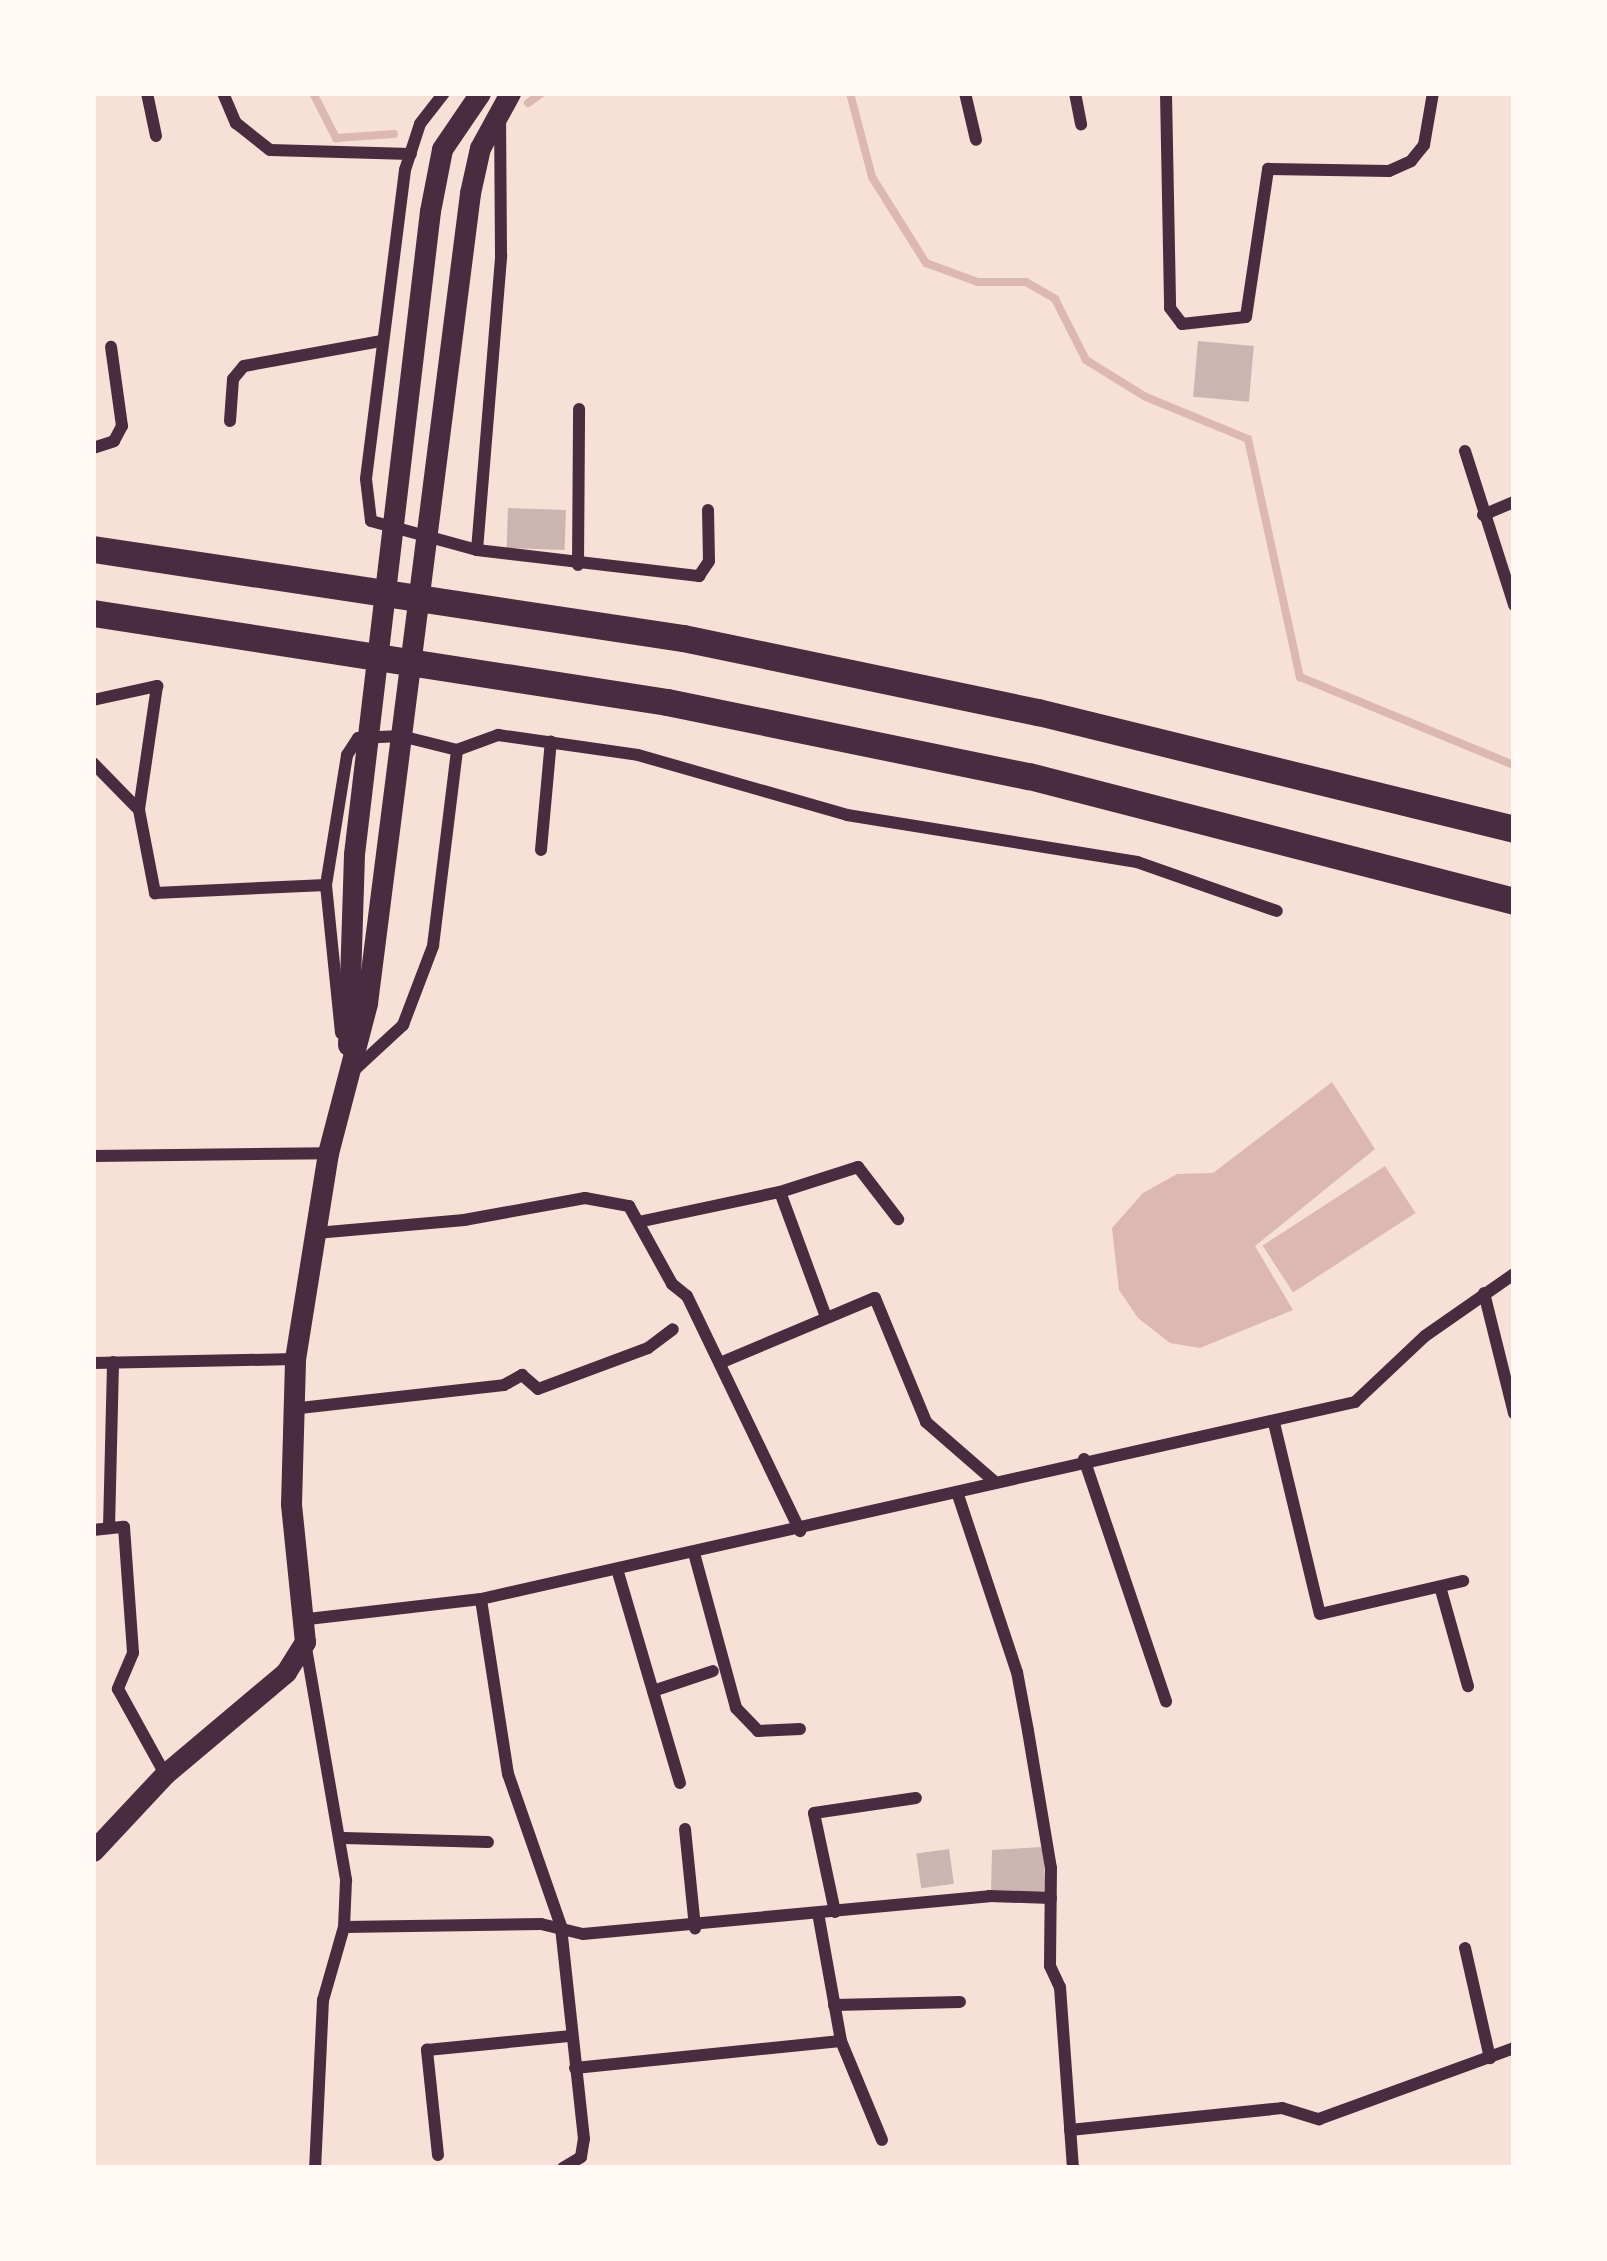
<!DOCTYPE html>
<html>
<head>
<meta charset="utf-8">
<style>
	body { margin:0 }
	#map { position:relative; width:1607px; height:2261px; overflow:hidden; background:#f7e1d7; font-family:Figtree,sans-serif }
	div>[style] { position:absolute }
	.water>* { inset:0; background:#dcb8b0; transform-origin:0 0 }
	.stream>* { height:8px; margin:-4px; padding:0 4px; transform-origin:4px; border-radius:4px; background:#dcb8b0 }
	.building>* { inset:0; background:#ccb4b1; transform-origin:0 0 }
	.minor>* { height:12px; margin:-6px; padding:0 6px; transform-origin:6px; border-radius:6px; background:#4a2c40 }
	.secondary>* { height:21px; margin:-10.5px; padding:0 10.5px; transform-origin:10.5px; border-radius:10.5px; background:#4a2c40 }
	.motorway>* { height:27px; margin:-13.5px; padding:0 13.5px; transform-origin:13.5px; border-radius:13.5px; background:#4a2c40 }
	span { translate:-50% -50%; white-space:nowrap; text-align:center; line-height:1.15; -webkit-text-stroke:9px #fffaf5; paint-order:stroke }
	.frame { position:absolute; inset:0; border:96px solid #fffaf5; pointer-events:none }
</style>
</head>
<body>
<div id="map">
	<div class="water">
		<i style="clip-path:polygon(1332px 1082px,1375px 1149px,1255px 1246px,1293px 1310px,1200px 1348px,1170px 1343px,1138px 1318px,1119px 1290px,1112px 1228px,1143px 1193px,1177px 1174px,1213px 1173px)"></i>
		<i style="left:1385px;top:1166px;width:56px;height:146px;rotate:57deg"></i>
	</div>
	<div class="stream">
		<i style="left:313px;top:93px;width:51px;rotate:62.9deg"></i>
		<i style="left:336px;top:138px;width:58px;rotate:-3.9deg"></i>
		<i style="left:850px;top:93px;width:87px;rotate:75.3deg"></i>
		<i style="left:872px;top:177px;width:102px;rotate:57.9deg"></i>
		<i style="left:926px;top:263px;width:55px;rotate:20.1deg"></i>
		<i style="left:978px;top:282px;width:48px"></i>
		<i style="left:1026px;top:282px;width:34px;rotate:30deg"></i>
		<i style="left:1055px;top:299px;width:68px;rotate:63.1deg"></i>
		<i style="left:1086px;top:360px;width:70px;rotate:31.7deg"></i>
		<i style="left:1146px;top:397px;width:110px;rotate:22.4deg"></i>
		<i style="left:1248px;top:439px;width:244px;rotate:77.7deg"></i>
		<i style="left:1300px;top:677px;width:231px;rotate:22.4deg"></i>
		<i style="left:528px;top:103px;width:17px;rotate:-36deg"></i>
	</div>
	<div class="building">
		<i style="left:1198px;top:341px;width:56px;height:56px;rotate:5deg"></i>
		<i style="left:508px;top:508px;width:58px;height:40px;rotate:2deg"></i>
		<i style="clip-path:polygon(1043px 1847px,1046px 1896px,991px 1894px,992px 1850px)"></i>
		<i style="left:949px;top:1849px;width:35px;height:33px;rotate:82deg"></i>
	</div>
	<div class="minor">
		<i style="left:147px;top:93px;width:44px;rotate:78.2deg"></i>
		<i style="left:223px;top:93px;width:33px;rotate:67deg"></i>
		<i style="left:236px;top:123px;width:43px;rotate:38.5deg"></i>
		<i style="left:270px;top:150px;width:141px;rotate:1.6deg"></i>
		<i style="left:444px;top:93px;width:39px;rotate:128deg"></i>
		<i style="left:420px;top:124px;width:48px;rotate:108.1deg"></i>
		<i style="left:405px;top:170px;width:311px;rotate:97.2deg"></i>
		<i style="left:366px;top:479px;width:42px;rotate:83.2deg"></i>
		<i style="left:371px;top:521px;width:110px;rotate:15.3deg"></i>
		<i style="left:477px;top:550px;width:224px;rotate:6.7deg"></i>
		<i style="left:699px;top:576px;width:18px;rotate:-56deg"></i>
		<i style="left:709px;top:561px;width:51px;rotate:-91.1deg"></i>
		<i style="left:965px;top:93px;width:48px;rotate:76.8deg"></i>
		<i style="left:1075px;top:93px;width:32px;rotate:79deg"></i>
		<i style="left:1166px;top:93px;width:215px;rotate:88.9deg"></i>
		<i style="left:1170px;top:308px;width:20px;rotate:53deg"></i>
		<i style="left:1182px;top:324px;width:64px;rotate:-6.2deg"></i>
		<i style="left:1246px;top:317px;width:150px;rotate:-81.5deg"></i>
		<i style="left:1268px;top:169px;width:121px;rotate:0.9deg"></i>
		<i style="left:1389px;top:171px;width:24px;rotate:-24deg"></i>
		<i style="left:1411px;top:161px;width:21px;rotate:-51deg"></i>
		<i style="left:1424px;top:145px;width:53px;rotate:-80.2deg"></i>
		<i style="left:230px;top:421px;width:42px;rotate:-85.9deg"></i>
		<i style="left:233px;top:379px;width:17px;rotate:-50deg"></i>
		<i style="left:244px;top:366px;width:140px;rotate:-10.3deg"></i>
		<i style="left:93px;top:448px;width:22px;rotate:-18deg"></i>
		<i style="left:114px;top:441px;width:17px;rotate:-62deg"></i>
		<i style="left:122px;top:426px;width:80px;rotate:-97.9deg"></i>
		<i style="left:1465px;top:451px;width:162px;rotate:72.3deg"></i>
		<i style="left:1483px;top:515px;width:34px;rotate:-23deg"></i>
		<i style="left:477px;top:550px;width:296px;rotate:-85.3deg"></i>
		<i style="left:501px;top:255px;width:135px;rotate:-90.4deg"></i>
		<i style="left:578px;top:565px;width:156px;rotate:-89.6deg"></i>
		<i style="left:93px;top:700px;width:66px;rotate:-12.3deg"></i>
		<i style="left:157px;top:686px;width:125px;rotate:98.3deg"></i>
		<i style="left:93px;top:763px;width:66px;rotate:45.6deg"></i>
		<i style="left:139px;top:810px;width:85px;rotate:79.1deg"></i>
		<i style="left:155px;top:893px;width:171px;rotate:-2.7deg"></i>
		<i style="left:541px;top:850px;width:109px;rotate:-84.8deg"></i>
		<i style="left:341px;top:1033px;width:149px;rotate:-95.8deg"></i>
		<i style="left:326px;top:885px;width:132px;rotate:-80.8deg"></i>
		<i style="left:347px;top:755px;width:20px;rotate:-57deg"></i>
		<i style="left:358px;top:738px;width:43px;rotate:-2.7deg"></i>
		<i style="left:401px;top:736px;width:58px;rotate:14deg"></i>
		<i style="left:457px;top:750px;width:44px;rotate:-20.1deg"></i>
		<i style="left:498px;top:735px;width:141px;rotate:8.1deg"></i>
		<i style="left:638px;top:755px;width:217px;rotate:16deg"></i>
		<i style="left:847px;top:815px;width:294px;rotate:9.2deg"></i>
		<i style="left:1137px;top:862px;width:148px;rotate:19.3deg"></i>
		<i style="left:351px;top:1073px;width:71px;rotate:-42.7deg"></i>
		<i style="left:403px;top:1025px;width:85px;rotate:-69.2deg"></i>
		<i style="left:433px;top:946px;width:197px;rotate:-83deg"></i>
		<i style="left:93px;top:1156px;width:235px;rotate:-0.7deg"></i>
		<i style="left:643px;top:1221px;width:140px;rotate:-12deg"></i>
		<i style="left:316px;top:1233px;width:149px;rotate:-5deg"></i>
		<i style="left:464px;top:1220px;width:123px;rotate:-10.3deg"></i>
		<i style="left:585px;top:1198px;width:45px;rotate:10.3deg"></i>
		<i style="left:629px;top:1206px;width:89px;rotate:61.1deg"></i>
		<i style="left:672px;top:1284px;width:19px;rotate:39deg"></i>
		<i style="left:687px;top:1296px;width:261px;rotate:64.3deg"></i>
		<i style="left:1484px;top:1293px;width:124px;rotate:76deg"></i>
		<i style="left:826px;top:1317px;width:133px;rotate:-110.2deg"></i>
		<i style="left:780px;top:1192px;width:82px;rotate:-17.8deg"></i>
		<i style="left:858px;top:1167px;width:66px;rotate:52.4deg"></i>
		<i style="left:93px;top:1363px;width:202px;rotate:-1.1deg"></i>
		<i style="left:720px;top:1363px;width:168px;rotate:-22.8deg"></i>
		<i style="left:875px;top:1298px;width:134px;rotate:67.6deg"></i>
		<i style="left:926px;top:1422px;width:91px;rotate:41deg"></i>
		<i style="left:291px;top:1409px;width:214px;rotate:-6.4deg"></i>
		<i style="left:504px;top:1385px;width:21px;rotate:-29deg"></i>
		<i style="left:522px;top:1375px;width:21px;rotate:41deg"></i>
		<i style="left:538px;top:1389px;width:117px;rotate:-20.4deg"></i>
		<i style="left:648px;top:1348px;width:31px;rotate:-37deg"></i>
		<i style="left:1274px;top:1423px;width:196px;rotate:76.5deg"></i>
		<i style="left:1320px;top:1614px;width:147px;rotate:-13deg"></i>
		<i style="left:1084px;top:1459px;width:256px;rotate:71.3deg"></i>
		<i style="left:957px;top:1492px;width:190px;rotate:71.6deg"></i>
		<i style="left:1017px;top:1672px;width:60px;rotate:79.4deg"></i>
		<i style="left:1028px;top:1731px;width:139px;rotate:80.5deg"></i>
		<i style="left:1051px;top:1868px;width:98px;rotate:90.6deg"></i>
		<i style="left:1050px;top:1966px;width:23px;rotate:65deg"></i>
		<i style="left:1060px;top:1987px;width:181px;rotate:85.9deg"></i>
		<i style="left:109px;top:1528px;width:166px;rotate:-88.6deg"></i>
		<i style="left:93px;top:1530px;width:31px;rotate:-6deg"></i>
		<i style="left:124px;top:1527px;width:126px;rotate:85.9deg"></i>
		<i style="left:133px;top:1653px;width:39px;rotate:113deg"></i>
		<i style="left:118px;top:1689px;width:97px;rotate:61.1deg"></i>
		<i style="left:694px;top:1553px;width:161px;rotate:74.8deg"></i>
		<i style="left:736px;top:1708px;width:32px;rotate:46deg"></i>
		<i style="left:758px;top:1731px;width:42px;rotate:-2.7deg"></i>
		<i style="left:617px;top:1569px;width:223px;rotate:73.6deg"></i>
		<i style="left:1441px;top:1590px;width:100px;rotate:74.3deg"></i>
		<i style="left:308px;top:1619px;width:174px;rotate:-6.6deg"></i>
		<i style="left:305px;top:1642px;width:242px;rotate:80.2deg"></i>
		<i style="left:346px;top:1880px;width:47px;rotate:92.4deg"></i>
		<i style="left:344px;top:1927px;width:76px;rotate:106deg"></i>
		<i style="left:323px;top:2000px;width:168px;rotate:92.7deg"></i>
		<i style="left:653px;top:1691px;width:63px;rotate:-18.4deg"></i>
		<i style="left:685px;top:1829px;width:100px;rotate:84.2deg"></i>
		<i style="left:344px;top:1838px;width:144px;rotate:1.6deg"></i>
		<i style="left:835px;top:1912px;width:101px;rotate:-102deg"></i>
		<i style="left:814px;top:1813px;width:103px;rotate:-8.4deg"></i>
		<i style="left:818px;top:1913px;width:130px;rotate:79.8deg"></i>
		<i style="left:344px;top:1927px;width:197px;rotate:-0.9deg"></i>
		<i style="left:541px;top:1924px;width:43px;rotate:13.4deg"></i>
		<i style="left:583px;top:1934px;width:408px;rotate:-5.3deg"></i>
		<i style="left:989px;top:1896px;width:62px;rotate:1.8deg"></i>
		<i style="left:1465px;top:1948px;width:113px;rotate:77.2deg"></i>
		<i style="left:834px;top:2005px;width:126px;rotate:-1.4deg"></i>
		<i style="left:575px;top:2068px;width:267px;rotate:-5.8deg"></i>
		<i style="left:841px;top:2041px;width:107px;rotate:67.5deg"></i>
		<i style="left:1070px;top:2130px;width:213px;rotate:-5.9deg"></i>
		<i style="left:1282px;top:2108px;width:39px;rotate:17deg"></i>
		<i style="left:1319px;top:2119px;width:208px;rotate:-20deg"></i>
		<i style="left:438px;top:2155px;width:106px;rotate:-96deg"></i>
		<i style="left:427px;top:2050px;width:145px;rotate:-5.6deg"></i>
		<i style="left:563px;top:2168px;width:21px;rotate:-31deg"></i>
		<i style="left:581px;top:2157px;width:18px;rotate:-81deg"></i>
		<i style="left:584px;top:2139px;width:214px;rotate:-96.2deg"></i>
		<i style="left:561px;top:1926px;width:161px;rotate:-109.2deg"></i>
		<i style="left:508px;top:1774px;width:177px;rotate:-98.8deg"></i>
		<i style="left:481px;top:1599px;width:896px;rotate:-12.7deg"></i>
		<i style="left:1355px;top:1402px;width:96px;rotate:-43.3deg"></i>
		<i style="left:1425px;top:1336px;width:108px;rotate:-34.9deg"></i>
	</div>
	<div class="secondary">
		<i style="left:348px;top:1045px;width:191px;rotate:-88.2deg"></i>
		<i style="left:354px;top:854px;width:647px;rotate:-83.26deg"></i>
		<i style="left:430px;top:211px;width:63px;rotate:-79deg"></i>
		<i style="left:442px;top:149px;width:68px;rotate:-55.8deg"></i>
		<i style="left:93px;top:1851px;width:105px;rotate:-46.9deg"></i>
		<i style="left:165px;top:1774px;width:158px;rotate:-40.1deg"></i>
		<i style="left:286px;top:1672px;width:36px;rotate:-58deg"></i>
		<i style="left:305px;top:1642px;width:139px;rotate:-95.8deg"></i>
		<i style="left:291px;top:1504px;width:145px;rotate:-88.4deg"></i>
		<i style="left:295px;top:1359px;width:209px;rotate:-80.9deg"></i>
		<i style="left:328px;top:1153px;width:155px;rotate:-75.4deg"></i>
		<i style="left:367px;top:1003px;width:817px;rotate:-82.75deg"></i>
		<i style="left:470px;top:193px;width:46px;rotate:-77.5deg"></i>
		<i style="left:480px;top:148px;width:63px;rotate:-61.4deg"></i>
	</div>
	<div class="motorway">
		<i style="left:93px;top:549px;width:597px;rotate:8.58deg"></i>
		<i style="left:683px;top:638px;width:363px;rotate:11.8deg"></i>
		<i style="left:1038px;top:712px;width:490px;rotate:13.8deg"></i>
		<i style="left:93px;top:613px;width:581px;rotate:8.81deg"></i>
		<i style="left:667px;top:702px;width:369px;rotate:11.6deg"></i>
		<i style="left:1029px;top:776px;width:501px;rotate:14.45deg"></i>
	</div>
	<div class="frame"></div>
</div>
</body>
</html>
